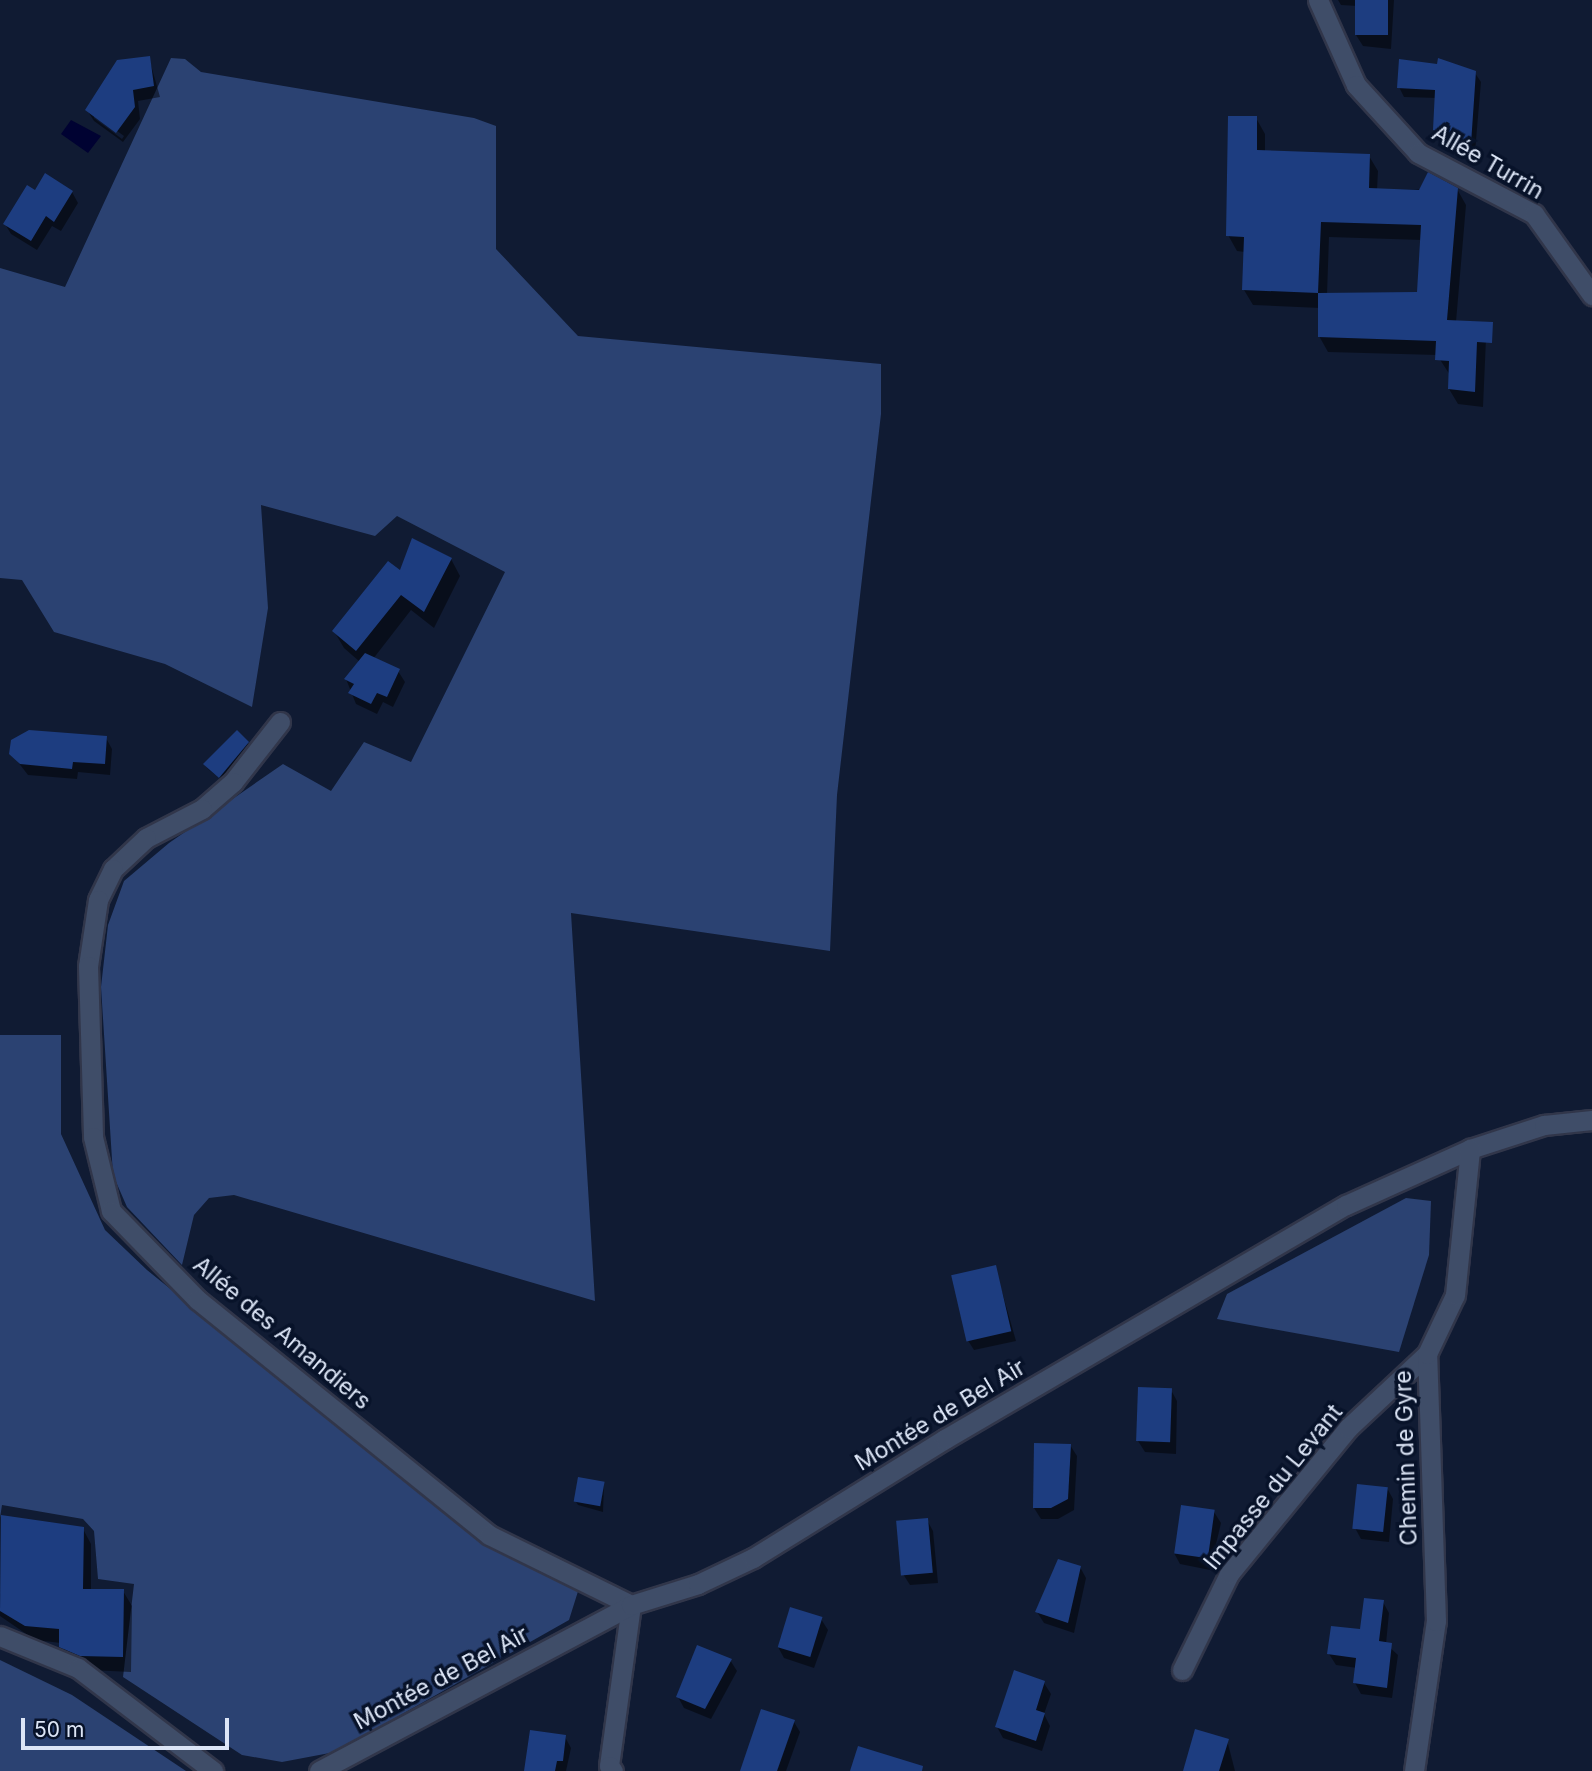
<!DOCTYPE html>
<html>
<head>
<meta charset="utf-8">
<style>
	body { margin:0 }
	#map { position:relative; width:1592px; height:1771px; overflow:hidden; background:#101b33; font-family:Inter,sans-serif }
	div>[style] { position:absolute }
	.green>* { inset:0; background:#2b4272 }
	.water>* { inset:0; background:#000232 }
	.shadow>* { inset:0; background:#0007 }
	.building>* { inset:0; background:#1d3d80; transform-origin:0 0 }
	.roads { filter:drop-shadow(2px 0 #31364a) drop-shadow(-2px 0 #31364a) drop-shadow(0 2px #31364a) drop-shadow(0 -2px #31364a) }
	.minor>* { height:19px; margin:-9.5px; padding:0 9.5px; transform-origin:9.5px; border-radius:9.5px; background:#3f4d68 }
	span { translate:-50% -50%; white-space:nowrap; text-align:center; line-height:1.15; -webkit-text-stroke:7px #071229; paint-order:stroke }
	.street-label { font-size:23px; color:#dce5f6 }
	.scale { position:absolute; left:21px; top:1718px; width:208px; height:32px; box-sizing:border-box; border:4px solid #dce5f6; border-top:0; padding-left:9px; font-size:21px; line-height:24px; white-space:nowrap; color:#dce5f6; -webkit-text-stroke:5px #071229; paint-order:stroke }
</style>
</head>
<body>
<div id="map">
	<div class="green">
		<i style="clip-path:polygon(171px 58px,185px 59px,201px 72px,474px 118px,496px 126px,496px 249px,578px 336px,881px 364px,881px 414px,837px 795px,830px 951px,571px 913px,595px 1301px,234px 1195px,209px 1198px,194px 1215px,182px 1265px,127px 1207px,113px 1175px,101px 987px,108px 925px,124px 881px,169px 843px,283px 764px,331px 791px,364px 742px,411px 762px,505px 572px,397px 516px,375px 536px,261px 505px,268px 608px,252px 707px,165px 664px,54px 632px,22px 580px,0 578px,0 268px,65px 287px)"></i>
		<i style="clip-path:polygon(0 1035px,61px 1035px,61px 1134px,105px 1230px,147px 1270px,490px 1548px,580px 1585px,569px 1620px,335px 1752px,282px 1762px,242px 1755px,123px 1677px,134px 1584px,98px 1579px,94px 1531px,83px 1519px,2px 1505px,0 1518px)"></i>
		<i style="clip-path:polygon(1406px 1198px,1431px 1201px,1429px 1255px,1399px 1352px,1217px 1319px,1227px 1294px)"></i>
		<i style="clip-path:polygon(0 1660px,72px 1695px,186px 1771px,0 1771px)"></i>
	</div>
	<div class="water">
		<i style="clip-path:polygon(71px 120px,101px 136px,88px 153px,61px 134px)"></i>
	</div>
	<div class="shadow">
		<i style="clip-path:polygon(1338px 0,1394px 0,1391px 49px,1363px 46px,1356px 35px,1357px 6px,1341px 5px)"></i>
		<i style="clip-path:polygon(evenodd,149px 58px,160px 97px,138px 101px,140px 119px,123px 142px,94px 121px,87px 110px,149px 58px,94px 114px,124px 136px,122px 139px,94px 118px,94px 114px)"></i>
		<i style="clip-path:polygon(1475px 73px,1481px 82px,1475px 152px,1440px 140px,1434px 130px,1437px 98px,1404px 97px,1399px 87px)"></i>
		<i style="clip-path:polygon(evenodd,1256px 118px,1265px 134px,1265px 152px,1369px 156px,1378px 171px,1377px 190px,1457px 189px,1466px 205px,1456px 322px,1486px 339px,1483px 407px,1458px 404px,1449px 389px,1450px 375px,1437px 355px,1328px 352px,1319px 336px,1320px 308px,1253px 305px,1244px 290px,1245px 252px,1237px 251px,1228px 235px,1256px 118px,1329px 237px,1422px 240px,1418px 294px,1327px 295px,1329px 237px)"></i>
		<i style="clip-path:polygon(72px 192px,78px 203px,61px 231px,52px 226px,37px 250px,11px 234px,5px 224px,35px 193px)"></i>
		<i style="clip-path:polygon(451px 559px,460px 576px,434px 628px,411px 610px,373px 659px,398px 671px,405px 682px,393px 707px,383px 702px,377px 714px,356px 704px,346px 679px,360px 662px,344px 648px,334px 631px)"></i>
		<i style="clip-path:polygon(106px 738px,112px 749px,110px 775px,78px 772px,77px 779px,28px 775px,11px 753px)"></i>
		<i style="clip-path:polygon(248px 743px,251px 748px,223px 781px,208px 769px,205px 765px)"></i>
		<i style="clip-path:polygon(995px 1267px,1016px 1341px,974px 1350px,967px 1339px)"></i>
		<i style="clip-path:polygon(1171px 1390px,1177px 1401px,1176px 1454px,1145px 1452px,1138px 1441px)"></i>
		<i style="clip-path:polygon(1035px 1445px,1070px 1445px,1077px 1456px,1074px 1510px,1058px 1519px,1041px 1519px,1034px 1508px)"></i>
		<i style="clip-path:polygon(604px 1484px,603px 1512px,578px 1505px,575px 1500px)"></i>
		<i style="clip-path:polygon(1387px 1488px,1393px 1499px,1389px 1542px,1361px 1539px,1355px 1528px)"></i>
		<i style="clip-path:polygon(1214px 1512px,1221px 1523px,1210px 1570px,1180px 1564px,1174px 1553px)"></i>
		<i style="clip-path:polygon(927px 1520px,933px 1531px,938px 1583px,910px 1585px,903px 1574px)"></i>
		<i style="clip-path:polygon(83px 1529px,91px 1544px,91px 1590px,123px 1591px,132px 1606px,131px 1672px,90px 1670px,69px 1662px,61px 1643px,35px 1640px,0 1616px,0 1595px,10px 1573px)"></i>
		<i style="clip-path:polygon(1080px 1567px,1086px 1578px,1074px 1633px,1044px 1623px,1037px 1612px)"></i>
		<i style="clip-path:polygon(1383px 1602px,1389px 1613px,1386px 1644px,1398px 1655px,1392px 1698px,1361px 1694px,1355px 1683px,1357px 1668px,1336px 1665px,1329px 1654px,1362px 1631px)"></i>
		<i style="clip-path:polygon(821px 1619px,828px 1630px,814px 1668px,784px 1658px,778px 1647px)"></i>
		<i style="clip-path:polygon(730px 1660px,737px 1671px,711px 1719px,684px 1708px,678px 1697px)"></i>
		<i style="clip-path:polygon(1044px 1683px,1051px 1694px,1044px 1714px,1050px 1726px,1042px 1751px,1003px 1738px,997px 1727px)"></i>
		<i style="clip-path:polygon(794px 1722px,800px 1732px,786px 1771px,746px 1771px)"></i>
		<i style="clip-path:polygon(565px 1737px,571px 1748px,566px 1771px,526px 1771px)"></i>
		<i style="clip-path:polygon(1227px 1740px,1235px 1771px,1185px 1771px)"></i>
	</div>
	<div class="building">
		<i style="left:1355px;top:0;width:33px;height:35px"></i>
		<i style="clip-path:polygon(150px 56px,154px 86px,133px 90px,135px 107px,116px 133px,85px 110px,117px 60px)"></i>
		<i style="clip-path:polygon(1438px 58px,1476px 71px,1471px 144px,1433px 130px,1435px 90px,1397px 88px,1399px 59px,1437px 64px)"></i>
		<i style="clip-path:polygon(evenodd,1228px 116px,1257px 116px,1257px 150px,1370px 154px,1369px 188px,1419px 190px,1428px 172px,1458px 188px,1447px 320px,1493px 322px,1492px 343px,1477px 342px,1475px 392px,1448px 389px,1449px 361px,1435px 360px,1436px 341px,1318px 337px,1318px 293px,1242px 290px,1244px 237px,1226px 236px,1228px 116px,1321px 222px,1421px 225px,1417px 292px,1318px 293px,1321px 222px)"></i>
		<i style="clip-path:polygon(45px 173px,73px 191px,54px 222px,46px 216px,31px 241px,3px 224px,27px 185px,35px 190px)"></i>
		<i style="clip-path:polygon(412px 538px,452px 558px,424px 612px,401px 595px,356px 651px,332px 631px,388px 561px,400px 570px)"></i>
		<i style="clip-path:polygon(365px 653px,400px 669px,387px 697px,377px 693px,371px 704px,348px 693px,354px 684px,344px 679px)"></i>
		<i style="clip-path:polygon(29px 730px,107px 736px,105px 764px,73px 762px,72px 769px,20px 764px,9px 754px,11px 740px)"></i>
		<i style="clip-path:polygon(237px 730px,249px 742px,219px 778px,203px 764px)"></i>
		<i style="left:996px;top:1265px;width:68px;height:46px;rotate:77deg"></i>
		<i style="left:1138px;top:1387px;width:34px;height:54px;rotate:2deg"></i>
		<i style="clip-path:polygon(1034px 1443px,1071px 1444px,1068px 1499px,1051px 1508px,1033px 1508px)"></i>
		<i style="left:578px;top:1477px;width:27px;height:25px;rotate:10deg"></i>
		<i style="left:1357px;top:1484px;width:31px;height:45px;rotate:6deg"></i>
		<i style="left:1181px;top:1505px;width:34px;height:49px;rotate:8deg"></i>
		<i style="clip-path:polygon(1px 1515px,84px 1527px,83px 1589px,124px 1589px,123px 1657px,80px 1656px,59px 1647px,59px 1629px,25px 1626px,0 1611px)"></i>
		<i style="left:928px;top:1518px;width:55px;height:32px;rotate:85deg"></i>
		<i style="clip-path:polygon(1058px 1559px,1081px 1566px,1068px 1623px,1035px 1612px)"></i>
		<i style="clip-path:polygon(1364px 1598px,1384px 1600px,1379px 1641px,1392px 1643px,1387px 1688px,1353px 1683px,1356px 1658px,1327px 1654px,1331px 1626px,1360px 1629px)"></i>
		<i style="left:790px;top:1607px;width:34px;height:42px;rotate:17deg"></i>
		<i style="clip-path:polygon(697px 1645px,732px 1659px,705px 1709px,676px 1697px)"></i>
		<i style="clip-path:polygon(1014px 1670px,1045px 1681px,1036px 1710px,1045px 1713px,1036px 1741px,995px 1727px)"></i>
		<i style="clip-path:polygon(761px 1709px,795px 1720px,777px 1771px,740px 1771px)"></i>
		<i style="clip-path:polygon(1195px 1729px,1229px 1739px,1219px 1771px,1183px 1771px)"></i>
		<i style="clip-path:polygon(530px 1730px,566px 1735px,563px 1761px,557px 1761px,555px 1771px,524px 1771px)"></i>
		<i style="clip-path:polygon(858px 1746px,923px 1766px,922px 1771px,850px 1771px)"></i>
	</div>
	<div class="roads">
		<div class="minor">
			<i style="left:1318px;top:0;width:93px;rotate:65.9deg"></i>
			<i style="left:1356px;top:85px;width:92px;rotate:47.6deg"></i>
			<i style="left:1418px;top:153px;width:131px;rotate:27.7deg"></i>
			<i style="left:1534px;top:214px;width:100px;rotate:54.4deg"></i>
			<i style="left:280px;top:722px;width:76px;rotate:128.1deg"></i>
			<i style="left:233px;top:782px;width:41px;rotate:138.9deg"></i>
			<i style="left:202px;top:809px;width:63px;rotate:152.6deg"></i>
			<i style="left:146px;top:838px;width:45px;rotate:136.8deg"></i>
			<i style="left:113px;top:869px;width:34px;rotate:116deg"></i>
			<i style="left:98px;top:900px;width:67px;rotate:98.6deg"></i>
			<i style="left:88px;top:966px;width:171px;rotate:88.3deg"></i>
			<i style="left:93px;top:1137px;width:76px;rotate:76.3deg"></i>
			<i style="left:111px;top:1211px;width:124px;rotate:45.7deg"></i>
			<i style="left:198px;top:1300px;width:374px;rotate:38.9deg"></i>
			<i style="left:489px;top:1535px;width:158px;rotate:26.2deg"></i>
			<i style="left:631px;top:1605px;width:162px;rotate:97.8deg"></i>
			<i style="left:609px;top:1766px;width:6px;rotate:51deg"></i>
			<i style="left:0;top:1636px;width:84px;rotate:22.3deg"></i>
			<i style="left:78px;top:1668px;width:170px;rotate:37.3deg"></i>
			<i style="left:1182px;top:1670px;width:107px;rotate:-63.9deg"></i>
			<i style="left:1229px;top:1574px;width:188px;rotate:-50.8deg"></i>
			<i style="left:1348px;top:1428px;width:108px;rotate:-43.1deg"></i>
			<i style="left:319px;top:1771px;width:353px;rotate:-28deg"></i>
			<i style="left:631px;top:1605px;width:70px;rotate:-17.4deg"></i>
			<i style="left:698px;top:1584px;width:61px;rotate:-25.3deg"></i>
			<i style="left:753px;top:1558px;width:226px;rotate:-31.8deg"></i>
			<i style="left:945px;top:1439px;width:464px;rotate:-30.3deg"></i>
			<i style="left:1346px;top:1205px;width:136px;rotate:-24.3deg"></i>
			<i style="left:1470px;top:1149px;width:78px;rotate:-18deg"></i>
			<i style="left:1544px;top:1125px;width:48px;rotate:-5.9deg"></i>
			<i style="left:1414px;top:1771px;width:152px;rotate:-81.7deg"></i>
			<i style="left:1436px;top:1621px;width:267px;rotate:-91.9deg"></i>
			<i style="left:1427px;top:1354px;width:65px;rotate:-64.6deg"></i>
			<i style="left:1455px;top:1295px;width:147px;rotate:-84.1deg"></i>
		</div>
	</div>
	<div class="street-label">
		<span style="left:1488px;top:162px;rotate:30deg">Allée Turrin</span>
		<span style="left:282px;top:1333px;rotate:40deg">Allée des Amandiers</span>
		<span style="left:940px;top:1415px;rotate:-31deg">Montée de Bel Air</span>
		<span style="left:1406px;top:1458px;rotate:-92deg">Chemin de Gyre</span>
		<span style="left:1273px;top:1487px;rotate:-51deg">Impasse du Levant</span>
		<span style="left:441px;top:1678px;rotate:-28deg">Montée de Bel Air</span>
	</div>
	<div class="scale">50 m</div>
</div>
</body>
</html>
